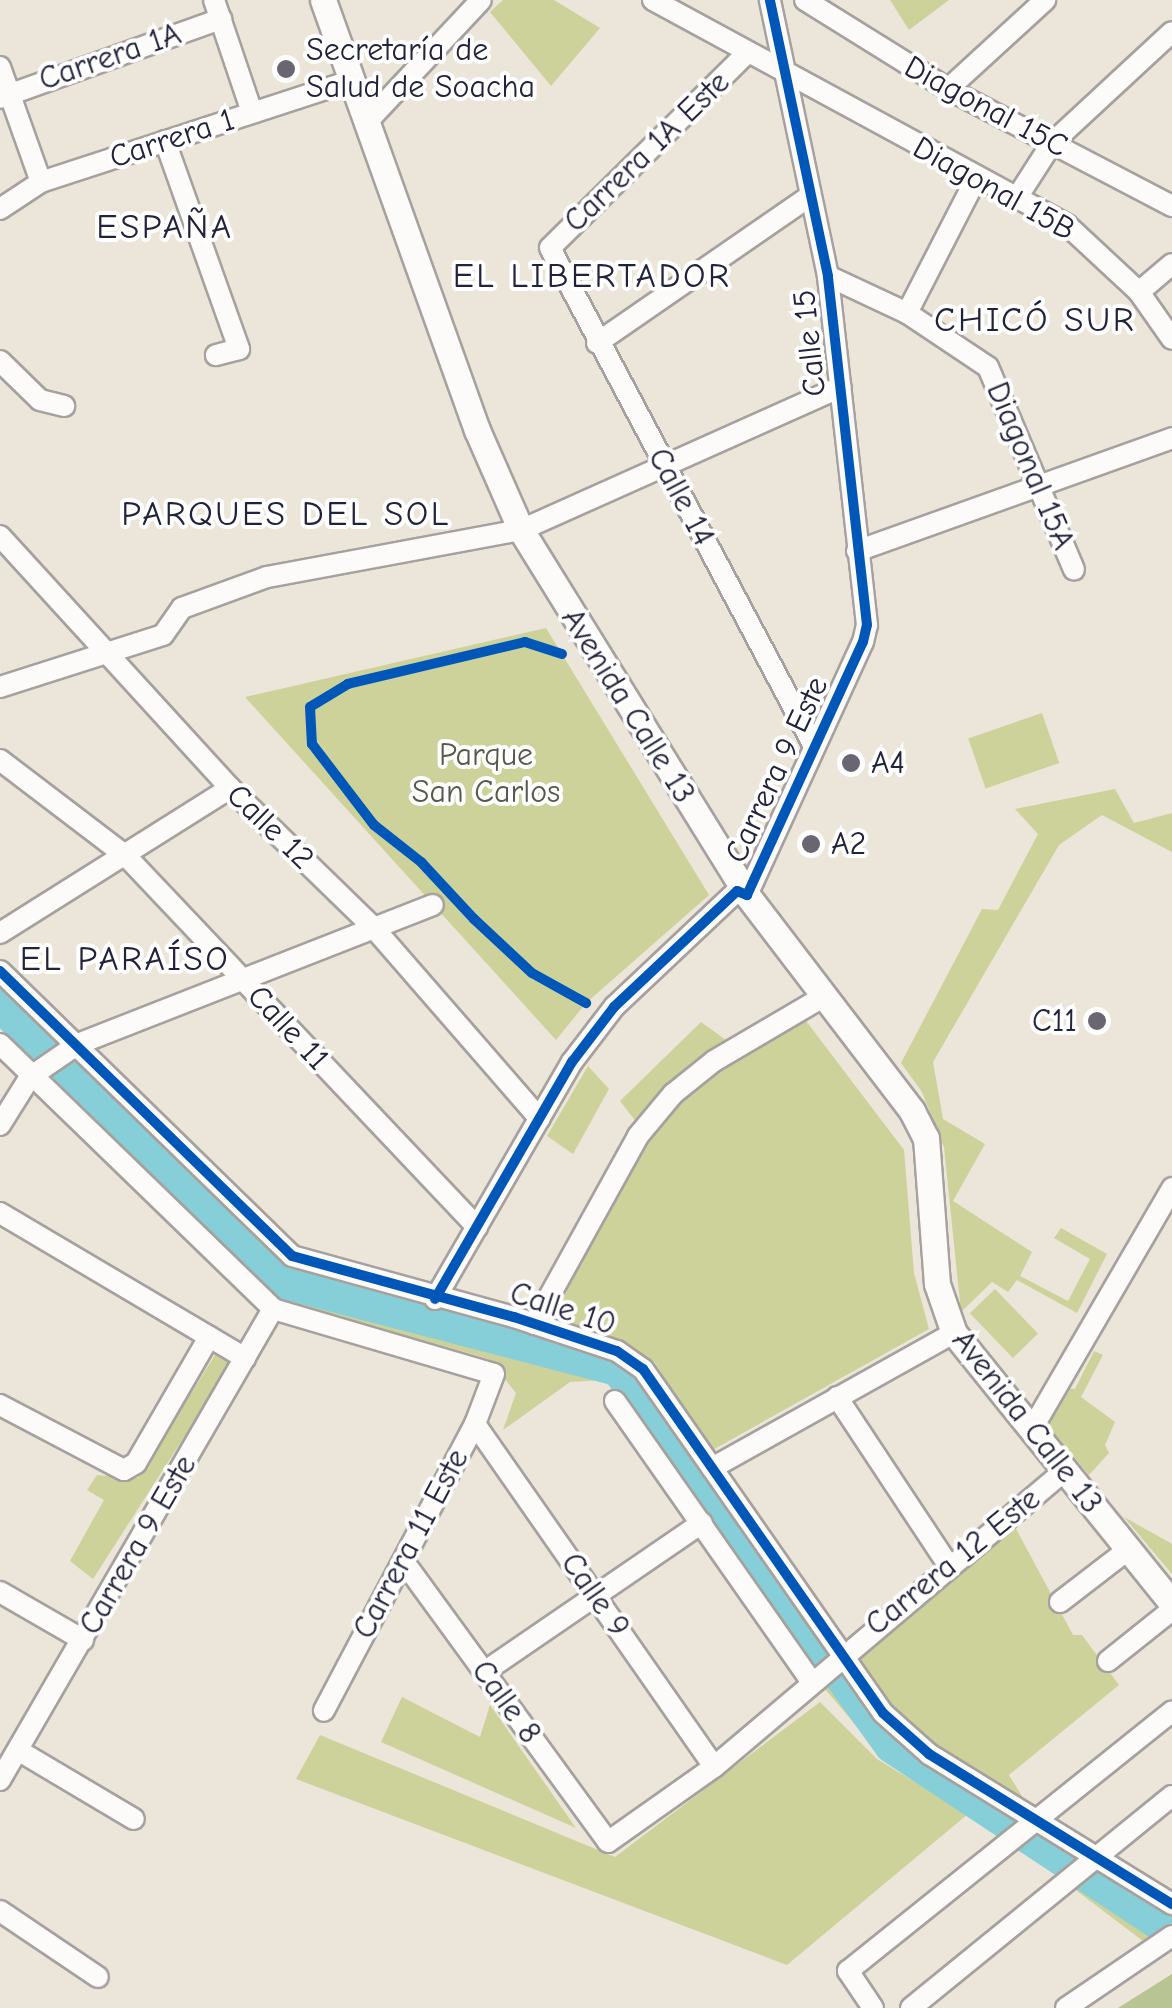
<!DOCTYPE html>
<html>
<head>
<meta charset="utf-8">
<style>
	body { margin:0 }
	#map { position:relative; width:1172px; height:2008px; overflow:hidden; background:#ece5d9; font-family:"Comic Neue",sans-serif }
	div>[style] { position:absolute }
	.green>* { inset:0; background:#cdd29a; transform-origin:0 0 }
	.forest>* { inset:0; background:#b8c494 }
	.river>* { height:32px; margin:-16px; padding:0 16px; transform-origin:16px; border-radius:16px; background:#87cfd8 }
	.roads { filter:drop-shadow(2px 0 #a6a19e) drop-shadow(-2px 0 #a6a19e) drop-shadow(0 2px #a6a19e) drop-shadow(0 -2px #a6a19e) }
	.minor>* { height:20px; margin:-10px; padding:0 10px; transform-origin:10px; border-radius:10px; background:#fcfbf9 }
	.major>* { height:25px; margin:-12.5px; padding:0 12.5px; transform-origin:12.5px; border-radius:12.5px; background:#fcfbf9 }
	.cycleway>* { height:10px; margin:-5px; padding:0 5px; transform-origin:5px; border-radius:5px; background:#0057b8 }
	.dots>* { width:28px; height:28px; translate:-50% -50%; box-sizing:border-box; border:5px solid #fff; border-radius:50% }
	span { translate:-50% -50%; white-space:nowrap; text-align:center; line-height:1.15; -webkit-text-stroke:8px #fff; paint-order:stroke }
	.poi-label { font-size:32px; color:#22223b }
	.left { translate:0 -50%; text-align:left }
	.right { translate:-100% -50%; text-align:right }
	.street-label { font-size:32px; color:#22223b }
	.park-label { font-size:32px; color:#555a4a }
	.neighbourhood-label { font-size:35px; color:#22223b; letter-spacing:2.5px }
</style>
</head>
<body>
<div id="map">
	<div class="green">
		<i style="clip-path:polygon(503px 0,554px 0,600px 28px,551px 86px,490px 12px)"></i>
		<i style="clip-path:polygon(890px 0,949px 0,909px 30px)"></i>
		<i style="clip-path:polygon(546px 628px,709px 895px,586px 1003px,556px 1040px,245px 697px)"></i>
		<i style="left:1042px;top:713px;width:53px;height:78px;rotate:71deg"></i>
		<i style="clip-path:polygon(1115px 789px,1134px 823px,1172px 813px,1172px 852px,1102px 815px,1059px 845px,933px 1062px,943px 1119px,985px 1144px,953px 1201px,1032px 1252px,1020px 1276px,1068px 1301px,1090px 1259px,1054px 1238px,1061px 1228px,1107px 1254px,1077px 1313px,1017px 1280px,1008px 1292px,992px 1282px,961px 1312px,944px 1147px,922px 1092px,901px 1063px,982px 909px,998px 910px,1038px 834px,1015px 809px)"></i>
		<i style="clip-path:polygon(0 985px,281px 1262px,606px 1359px,635px 1377px,834px 1661px,931px 1762px,1172px 1914px,1143px 1941px,973px 1812px,882px 1756px,813px 1675px,605px 1380px,570px 1382px,503px 1430px,516px 1393px,489px 1359px,276px 1298px,0 1025px)"></i>
		<i style="clip-path:polygon(800px 1013px,904px 1150px,914px 1273px,929px 1329px,709px 1452px,654px 1361px,552px 1320px,647px 1136px,620px 1101px,701px 1022px,741px 1051px)"></i>
		<i style="clip-path:polygon(588px 1066px,609px 1089px,573px 1154px,547px 1136px)"></i>
		<i style="left:995px;top:1289px;width:62px;height:35px;rotate:46deg"></i>
		<i style="clip-path:polygon(1094px 1351px,1103px 1355px,1081px 1397px,1115px 1422px,1105px 1445px,1109px 1453px,1089px 1475px,1045px 1422px,1065px 1388px,1075px 1389px)"></i>
		<i style="clip-path:polygon(215px 1355px,231px 1364px,93px 1579px,70px 1561px,104px 1500px,87px 1490px,97px 1475px,138px 1478px)"></i>
		<i style="clip-path:polygon(1124px 1517px,1172px 1544px,1172px 1574px)"></i>
		<i style="clip-path:polygon(1015px 1527px,1073px 1635px,1082px 1635px,1119px 1685px,1009px 1775px,1025px 1801px,931px 1747px,887px 1706px,855px 1662px)"></i>
		<i style="clip-path:polygon(402px 1697px,480px 1737px,490px 1705px,576px 1828px,381px 1742px)"></i>
		<i style="clip-path:polygon(820px 1702px,877px 1759px,968px 1814px,787px 1965px,296px 1779px,320px 1735px,615px 1857px)"></i>
	</div>
	<div class="forest">
		<i style="clip-path:polygon(1172px 1974px,1172px 2008px,1118px 2008px)"></i>
	</div>
	<div class="river">
		<i style="left:0;top:1006px;width:361px;rotate:44.9deg"></i>
		<i style="left:256px;top:1261px;width:39px;rotate:37deg"></i>
		<i style="left:287px;top:1284px;width:342px;rotate:14.6deg"></i>
		<i style="left:618px;top:1370px;width:465px;rotate:54.1deg"></i>
		<i style="left:891px;top:1747px;width:337px;rotate:33.5deg"></i>
	</div>
	<div class="roads">
		<div class="minor">
			<i style="left:214px;top:0;width:118px;rotate:71.3deg"></i>
			<i style="left:653px;top:0;width:471px;rotate:28.5deg"></i>
			<i style="left:1067px;top:225px;width:98px;rotate:42.9deg"></i>
			<i style="left:1139px;top:292px;width:57px;rotate:54.9deg"></i>
			<i style="left:805px;top:0;width:168px;rotate:31.9deg"></i>
			<i style="left:948px;top:89px;width:253px;rotate:27.6deg"></i>
			<i style="left:745px;top:55px;width:274px;rotate:135.3deg"></i>
			<i style="left:550px;top:248px;width:564px;rotate:62.07deg"></i>
			<i style="left:0;top:67px;width:122px;rotate:70.4deg"></i>
			<i style="left:948px;top:89px;width:132px;rotate:-42.5deg"></i>
			<i style="left:0;top:98px;width:235px;rotate:-19.7deg"></i>
			<i style="left:366px;top:123px;width:168px;rotate:-46.9deg"></i>
			<i style="left:165px;top:141px;width:221px;rotate:70.4deg"></i>
			<i style="left:239px;top:349px;width:24px;rotate:165deg"></i>
			<i style="left:1018px;top:196px;width:63px;rotate:-57.3deg"></i>
			<i style="left:1052px;top:143px;width:163px;rotate:-42.8deg"></i>
			<i style="left:0;top:209px;width:49px;rotate:-33.4deg"></i>
			<i style="left:41px;top:182px;width:325px;rotate:-18.1deg"></i>
			<i style="left:828px;top:276px;width:87px;rotate:25.1deg"></i>
			<i style="left:907px;top:313px;width:97px;rotate:33.7deg"></i>
			<i style="left:988px;top:367px;width:220px;rotate:67deg"></i>
			<i style="left:1139px;top:292px;width:43px;rotate:-40.3deg"></i>
			<i style="left:907px;top:313px;width:151px;rotate:-62.8deg"></i>
			<i style="left:597px;top:343px;width:257px;rotate:-34.6deg"></i>
			<i style="left:0;top:361px;width:56px;rotate:44.3deg"></i>
			<i style="left:40px;top:400px;width:25px;rotate:14deg"></i>
			<i style="left:0;top:536px;width:341px;rotate:47.6deg"></i>
			<i style="left:230px;top:788px;width:199px;rotate:44.2deg"></i>
			<i style="left:373px;top:927px;width:254px;rotate:49deg"></i>
			<i style="left:857px;top:551px;width:335px;rotate:-19.7deg"></i>
			<i style="left:0;top:687px;width:171px;rotate:-17.7deg"></i>
			<i style="left:163px;top:635px;width:33px;rotate:-55deg"></i>
			<i style="left:182px;top:608px;width:90px;rotate:-20deg"></i>
			<i style="left:267px;top:577px;width:258px;rotate:-10.5deg"></i>
			<i style="left:521px;top:530px;width:350px;rotate:-24.1deg"></i>
			<i style="left:0;top:760px;width:158px;rotate:37.3deg"></i>
			<i style="left:126px;top:856px;width:511px;rotate:46.59deg"></i>
			<i style="left:0;top:933px;width:272px;rotate:-32.2deg"></i>
			<i style="left:0;top:971px;width:408px;rotate:44.3deg"></i>
			<i style="left:292px;top:1256px;width:230px;rotate:15.4deg"></i>
			<i style="left:514px;top:1317px;width:108px;rotate:18.3deg"></i>
			<i style="left:617px;top:1351px;width:32px;rotate:35deg"></i>
			<i style="left:643px;top:1369px;width:419px;rotate:55.1deg"></i>
			<i style="left:883px;top:1713px;width:62px;rotate:41.7deg"></i>
			<i style="left:929px;top:1754px;width:286px;rotate:31.7deg"></i>
			<i style="left:0;top:1044px;width:380px;rotate:44.1deg"></i>
			<i style="left:273px;top:1309px;width:230px;rotate:16.4deg"></i>
			<i style="left:494px;top:1374px;width:53px;rotate:110.8deg"></i>
			<i style="left:475px;top:1424px;width:324px;rotate:117.8deg"></i>
			<i style="left:0;top:1125px;width:57px;rotate:-58deg"></i>
			<i style="left:30px;top:1077px;width:58px;rotate:-34.5deg"></i>
			<i style="left:78px;top:1044px;width:381px;rotate:-21.4deg"></i>
			<i style="left:0;top:1213px;width:285px;rotate:30.6deg"></i>
			<i style="left:435px;top:1299px;width:274px;rotate:-60deg"></i>
			<i style="left:572px;top:1062px;width:69px;rotate:-52.6deg"></i>
			<i style="left:614px;top:1007px;width:169px;rotate:-43.3deg"></i>
			<i style="left:737px;top:891px;width:11px;rotate:22deg"></i>
			<i style="left:747px;top:895px;width:278px;rotate:-65.4deg"></i>
			<i style="left:863px;top:642px;width:17px;rotate:-77deg"></i>
			<i style="left:867px;top:625px;width:351px;rotate:-96.4deg"></i>
			<i style="left:828px;top:276px;width:282px;rotate:-101.9deg"></i>
			<i style="left:534px;top:1324px;width:215px;rotate:-61deg"></i>
			<i style="left:638px;top:1136px;width:55px;rotate:-50.2deg"></i>
			<i style="left:673px;top:1094px;width:53px;rotate:-38.8deg"></i>
			<i style="left:714px;top:1061px;width:126px;rotate:-30.4deg"></i>
			<i style="left:837px;top:1397px;width:203px;rotate:56.5deg"></i>
			<i style="left:615px;top:1401px;width:340px;rotate:55deg"></i>
			<i style="left:0;top:1405px;width:140px;rotate:27.7deg"></i>
			<i style="left:124px;top:1470px;width:14px;rotate:-30deg"></i>
			<i style="left:136px;top:1463px;width:146px;rotate:-59.9deg"></i>
			<i style="left:475px;top:1424px;width:418px;rotate:55.1deg"></i>
			<i style="left:1032px;top:1429px;width:279px;rotate:-59.8deg"></i>
			<i style="left:712px;top:1468px;width:277px;rotate:-29.2deg"></i>
			<i style="left:404px;top:1562px;width:346px;rotate:53.9deg"></i>
			<i style="left:608px;top:1842px;width:130px;rotate:-35.3deg"></i>
			<i style="left:714px;top:1767px;width:461px;rotate:-40.2deg"></i>
			<i style="left:0;top:1592px;width:96px;rotate:30deg"></i>
			<i style="left:1060px;top:1602px;width:88px;rotate:-37.6deg"></i>
			<i style="left:1108px;top:1661px;width:82px;rotate:-38.6deg"></i>
			<i style="left:484px;top:1672px;width:264px;rotate:-34.4deg"></i>
			<i style="left:21px;top:1752px;width:131px;rotate:30.7deg"></i>
			<i style="left:0;top:1780px;width:544px;rotate:-59.9deg"></i>
			<i style="left:0;top:1911px;width:118px;rotate:34deg"></i>
			<i style="left:873px;top:2008px;width:45px;rotate:-124deg"></i>
			<i style="left:848px;top:1971px;width:415px;rotate:-38.7deg"></i>
			<i style="left:911px;top:2008px;width:336px;rotate:-39.1deg"></i>
			<i style="left:1066px;top:2008px;width:128px;rotate:-34.2deg"></i>
		</div>
		<div class="major">
			<i style="left:323px;top:0;width:457px;rotate:70.3deg"></i>
			<i style="left:477px;top:430px;width:109px;rotate:66.3deg"></i>
			<i style="left:521px;top:530px;width:429px;rotate:58.2deg"></i>
			<i style="left:747px;top:895px;width:272px;rotate:52.6deg"></i>
			<i style="left:912px;top:1111px;width:30px;rotate:63deg"></i>
			<i style="left:926px;top:1138px;width:146px;rotate:85.7deg"></i>
			<i style="left:937px;top:1284px;width:52px;rotate:70.9deg"></i>
			<i style="left:954px;top:1333px;width:347px;rotate:51.1deg"></i>
		</div>
	</div>
	<div class="cycleway">
		<i style="left:562px;top:654px;width:39px;rotate:-162deg"></i>
		<i style="left:525px;top:642px;width:182px;rotate:166.7deg"></i>
		<i style="left:348px;top:684px;width:44px;rotate:148.8deg"></i>
		<i style="left:310px;top:707px;width:37px;rotate:87deg"></i>
		<i style="left:312px;top:744px;width:102px;rotate:52.6deg"></i>
		<i style="left:374px;top:825px;width:60px;rotate:38.2deg"></i>
		<i style="left:421px;top:862px;width:78px;rotate:47.1deg"></i>
		<i style="left:474px;top:919px;width:79px;rotate:43deg"></i>
		<i style="left:532px;top:973px;width:62px;rotate:29.1deg"></i>
		<i style="left:0;top:971px;width:408px;rotate:44.3deg"></i>
		<i style="left:292px;top:1256px;width:230px;rotate:15.4deg"></i>
		<i style="left:514px;top:1317px;width:108px;rotate:18.3deg"></i>
		<i style="left:617px;top:1351px;width:32px;rotate:35deg"></i>
		<i style="left:643px;top:1369px;width:419px;rotate:55.1deg"></i>
		<i style="left:883px;top:1713px;width:62px;rotate:41.7deg"></i>
		<i style="left:929px;top:1754px;width:286px;rotate:31.7deg"></i>
		<i style="left:435px;top:1299px;width:274px;rotate:-60deg"></i>
		<i style="left:572px;top:1062px;width:69px;rotate:-52.6deg"></i>
		<i style="left:614px;top:1007px;width:169px;rotate:-43.3deg"></i>
		<i style="left:737px;top:891px;width:11px;rotate:22deg"></i>
		<i style="left:747px;top:895px;width:278px;rotate:-65.4deg"></i>
		<i style="left:863px;top:642px;width:17px;rotate:-77deg"></i>
		<i style="left:867px;top:625px;width:351px;rotate:-96.4deg"></i>
		<i style="left:828px;top:276px;width:282px;rotate:-101.9deg"></i>
	</div>
	<div class="dots">
		<i style="left:286px;top:69px;background:#696672"></i>
		<i style="left:851px;top:763px;background:#696672"></i>
		<i style="left:811px;top:844px;background:#696672"></i>
		<i style="left:1097px;top:1021px;background:#696672"></i>
	</div>
	<div class="poi-label">
		<span class="left" style="left:306px;top:69px">Secretaría de<br>Salud de Soacha</span>
		<span class="left" style="left:871px;top:763px">A4</span>
		<span class="left" style="left:831px;top:844px">A2</span>
		<span class="right" style="left:1077px;top:1021px">C11</span>
	</div>
	<div class="street-label">
		<span style="left:110px;top:57px;rotate:-19deg">Carrera 1A</span>
		<span style="left:986px;top:107px;rotate:28deg">Diagonal 15C</span>
		<span style="left:172px;top:139px;rotate:-18deg">Carrera 1</span>
		<span style="left:647px;top:152px;rotate:-44deg">Carrera 1A Este</span>
		<span style="left:994px;top:189px;rotate:29deg">Diagonal 15B</span>
		<span style="left:810px;top:343px;rotate:-96deg">Calle 15</span>
		<span style="left:1030px;top:466px;rotate:67deg">Diagonal 15A</span>
		<span style="left:681px;top:497px;rotate:62deg">Calle 14</span>
		<span style="left:628px;top:706px;rotate:58deg">Avenida Calle 13</span>
		<span style="left:777px;top:770px;rotate:-65deg">Carrera 9 Este</span>
		<span style="left:270px;top:827px;rotate:44deg">Calle 12</span>
		<span style="left:288px;top:1028px;rotate:47deg">Calle 11</span>
		<span style="left:563px;top:1309px;rotate:18deg">Calle 10</span>
		<span style="left:1027px;top:1422px;rotate:52deg">Avenida Calle 13</span>
		<span style="left:411px;top:1544px;rotate:-62deg">Carrera 11 Este</span>
		<span style="left:138px;top:1545px;rotate:-60deg">Carrera 9 Este</span>
		<span style="left:953px;top:1562px;rotate:-39deg">Carrera 12 Este</span>
		<span style="left:595px;top:1595px;rotate:55deg">Calle 9</span>
		<span style="left:506px;top:1702px;rotate:54deg">Calle 8</span>
	</div>
	<div class="park-label">
		<span style="left:486px;top:774px">Parque<br>San Carlos</span>
	</div>
	<div class="neighbourhood-label">
		<span style="left:165px;top:227px">ESPAÑA</span>
		<span style="left:592px;top:276px">EL LIBERTADOR</span>
		<span style="left:1035px;top:320px">CHICÓ SUR</span>
		<span style="left:286px;top:514px">PARQUES DEL SOL</span>
		<span style="left:125px;top:959px">EL PARAÍSO</span>
	</div>
</div>
</body>
</html>
